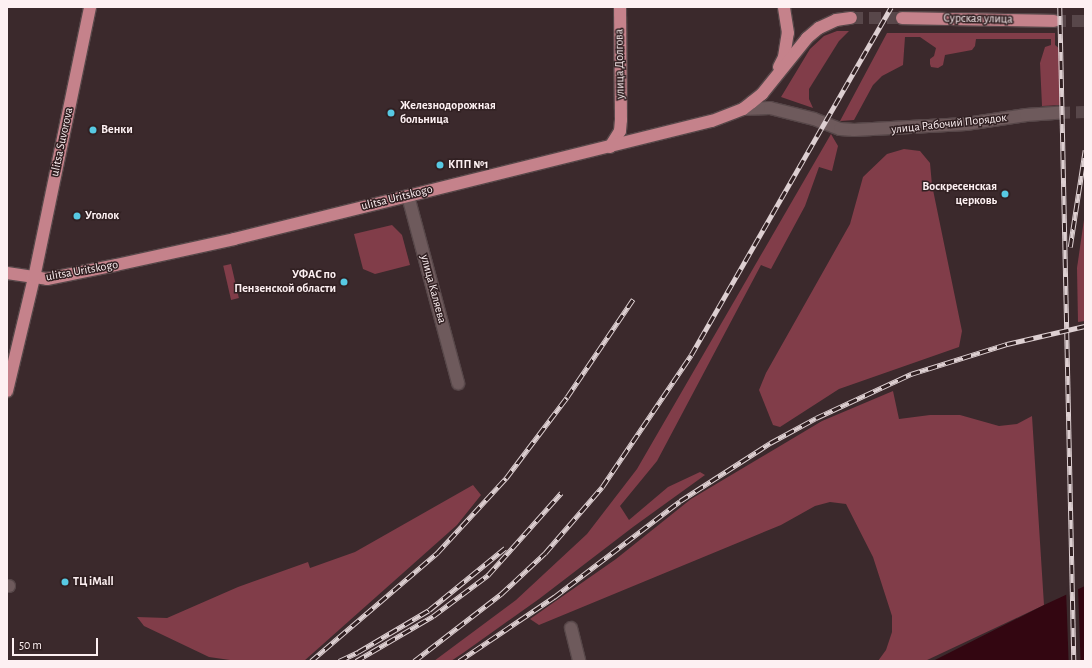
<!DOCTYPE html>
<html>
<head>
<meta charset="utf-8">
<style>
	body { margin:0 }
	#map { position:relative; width:1092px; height:668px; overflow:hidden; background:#3b292c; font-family:"Alegreya Sans",sans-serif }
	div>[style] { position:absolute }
	.green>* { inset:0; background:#813d49; transform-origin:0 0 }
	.water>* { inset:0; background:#330611 }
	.pier>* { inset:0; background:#3b292c; transform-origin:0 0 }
	.minor-tunnel>* { height:12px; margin-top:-6px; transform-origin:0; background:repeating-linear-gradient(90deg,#58474a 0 12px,transparent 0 18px) }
	.major-tunnel>* { height:12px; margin-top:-6px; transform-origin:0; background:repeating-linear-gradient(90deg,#58474a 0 12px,transparent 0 18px) }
	.roads { filter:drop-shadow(1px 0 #574749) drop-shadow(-1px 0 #574749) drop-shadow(0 1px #574749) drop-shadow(0 -1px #574749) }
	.minor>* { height:12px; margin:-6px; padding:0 6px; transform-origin:6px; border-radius:6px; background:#6e5a5c }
	.major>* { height:12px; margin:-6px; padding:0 6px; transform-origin:6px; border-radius:6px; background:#c5828b }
	.rail>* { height:4.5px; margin-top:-2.25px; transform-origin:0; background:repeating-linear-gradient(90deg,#312022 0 9px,#ddcfd1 0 18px); box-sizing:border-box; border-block:1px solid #ddcfd1 }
	.dots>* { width:11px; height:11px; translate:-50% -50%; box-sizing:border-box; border:2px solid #312022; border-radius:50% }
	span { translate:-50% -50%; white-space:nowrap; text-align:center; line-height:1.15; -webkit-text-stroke:3px #312022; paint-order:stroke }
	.street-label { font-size:12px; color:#fdf0f2 }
	.poi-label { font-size:12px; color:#fdf0f2; font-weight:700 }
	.left { translate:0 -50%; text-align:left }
	.right { translate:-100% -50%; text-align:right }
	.frame { position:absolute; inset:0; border:8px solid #fdf0f2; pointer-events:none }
	.scale { position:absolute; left:12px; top:638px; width:86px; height:18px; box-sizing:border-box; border:2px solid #fdf0f2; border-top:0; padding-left:5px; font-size:12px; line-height:14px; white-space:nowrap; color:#fdf0f2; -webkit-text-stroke:3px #312022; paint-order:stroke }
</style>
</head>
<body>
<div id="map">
	<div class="green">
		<i style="clip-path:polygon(837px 31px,849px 31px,839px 41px,809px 89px,809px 99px,813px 108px,781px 97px,810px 49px,824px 36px)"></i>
		<i style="clip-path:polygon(887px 33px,1055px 33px,1055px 45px,1060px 49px,1061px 105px,1042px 106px,1040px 63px,1045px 47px,1051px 45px,1051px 39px,976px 39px,975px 46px,972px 50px,945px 55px,943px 65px,938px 68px,931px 67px,930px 64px,930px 59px,934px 56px,936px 48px,920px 37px,905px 37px,903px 65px,882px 76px,873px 85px,854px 120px,840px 121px)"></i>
		<i style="clip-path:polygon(831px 134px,838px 146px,832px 171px,819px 167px,805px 206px,771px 269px,761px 265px,657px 461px,620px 506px,629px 520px,668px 487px,700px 472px,705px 475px,633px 527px,539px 599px,463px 653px,451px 661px,434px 661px,516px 600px,587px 534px,637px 469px)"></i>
		<i style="clip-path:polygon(904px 149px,920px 151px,930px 163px,932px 185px,962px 331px,959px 347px,839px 389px,780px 427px,773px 425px,759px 390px,766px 373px,850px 224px,863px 177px,887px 154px)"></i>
		<i style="clip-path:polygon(1085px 213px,1085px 321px,1078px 322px,1077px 268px)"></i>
		<i style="clip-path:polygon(392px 225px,402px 235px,410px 265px,375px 274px,363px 269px,354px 234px)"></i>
		<i style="left:231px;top:264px;width:35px;height:8px;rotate:77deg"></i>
		<i style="clip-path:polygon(893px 391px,899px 419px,930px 415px,960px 415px,999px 426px,1017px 424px,1032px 416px,1044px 605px,925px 661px,878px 661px,886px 650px,892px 632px,892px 616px,873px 557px,846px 504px,830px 502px,815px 506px,781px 525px,539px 625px,530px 619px,616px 559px,691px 499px,822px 421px)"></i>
		<i style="clip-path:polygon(473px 485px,481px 495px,457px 525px,304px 661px,237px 661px,209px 657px,144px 626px,137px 617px,167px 618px,238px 587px,308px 562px,310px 568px,355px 552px)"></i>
	</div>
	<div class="water">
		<i style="clip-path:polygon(1085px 586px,1085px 661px,933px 661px,1044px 605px)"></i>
	</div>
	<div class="pier">
		<i style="left:1078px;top:587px;width:74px;height:12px;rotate:88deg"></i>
	</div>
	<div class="minor-tunnel">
		<i style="left:1058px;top:113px;width:27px;rotate:-2deg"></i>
	</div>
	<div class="major-tunnel">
		<i style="left:851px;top:18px;width:51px"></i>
		<i style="left:1054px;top:21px;width:31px"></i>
	</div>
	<div class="roads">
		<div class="minor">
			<i style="left:743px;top:109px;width:27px;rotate:-2deg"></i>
			<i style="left:770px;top:108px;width:45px;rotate:14deg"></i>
			<i style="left:814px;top:119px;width:28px;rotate:21deg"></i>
			<i style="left:840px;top:129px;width:14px;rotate:4deg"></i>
			<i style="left:854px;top:130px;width:112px;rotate:-3.1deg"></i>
			<i style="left:966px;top:124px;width:61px;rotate:-8.5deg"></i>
			<i style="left:1026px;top:115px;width:32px;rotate:-4deg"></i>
			<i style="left:408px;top:196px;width:194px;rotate:75deg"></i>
			<i style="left:7px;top:586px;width:2px"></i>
			<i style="left:571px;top:628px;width:34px;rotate:76deg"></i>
		</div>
		<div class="major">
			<i style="left:902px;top:18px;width:152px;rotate:1.1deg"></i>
			<i style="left:779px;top:67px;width:11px;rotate:-63deg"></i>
			<i style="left:784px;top:57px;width:24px;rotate:-81deg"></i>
			<i style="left:788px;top:33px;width:26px;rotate:-99deg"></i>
			<i style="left:610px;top:147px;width:19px;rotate:-58deg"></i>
			<i style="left:620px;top:131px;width:11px;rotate:-85deg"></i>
			<i style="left:621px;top:120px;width:113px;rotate:-90.5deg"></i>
			<i style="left:7px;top:273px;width:40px;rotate:8.5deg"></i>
			<i style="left:47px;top:279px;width:70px;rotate:-11.5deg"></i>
			<i style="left:116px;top:265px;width:121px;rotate:-12.4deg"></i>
			<i style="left:234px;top:239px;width:492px;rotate:-13.9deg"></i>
			<i style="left:712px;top:121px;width:33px;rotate:-21deg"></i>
			<i style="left:743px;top:109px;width:11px;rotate:-38deg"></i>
			<i style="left:752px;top:102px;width:13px;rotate:-39deg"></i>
			<i style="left:762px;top:94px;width:72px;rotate:-51.2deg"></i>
			<i style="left:807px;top:38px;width:16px;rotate:-40deg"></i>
			<i style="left:819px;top:28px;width:19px;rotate:-25deg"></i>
			<i style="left:836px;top:20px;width:15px;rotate:-8deg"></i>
			<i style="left:7px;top:391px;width:116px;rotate:-76.6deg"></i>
			<i style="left:34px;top:278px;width:277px;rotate:-78.3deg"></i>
		</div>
	</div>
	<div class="rail">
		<i style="left:1060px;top:7px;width:654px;rotate:88.77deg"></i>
		<i style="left:1070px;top:247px;width:98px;rotate:-81.2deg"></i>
		<i style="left:311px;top:661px;width:166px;rotate:-40.6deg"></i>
		<i style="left:437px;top:553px;width:102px;rotate:-47.4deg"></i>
		<i style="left:506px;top:478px;width:101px;rotate:-53deg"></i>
		<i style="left:567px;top:397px;width:118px;rotate:-56deg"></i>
		<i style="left:339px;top:661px;width:21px;rotate:-25deg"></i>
		<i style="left:358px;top:652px;width:82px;rotate:-30.6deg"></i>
		<i style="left:429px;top:610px;width:98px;rotate:-39.2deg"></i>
		<i style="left:356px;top:661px;width:89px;rotate:-30.3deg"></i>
		<i style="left:433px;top:616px;width:69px;rotate:-36.7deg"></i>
		<i style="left:488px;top:575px;width:110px;rotate:-48.3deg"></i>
		<i style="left:414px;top:661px;width:110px;rotate:-37.6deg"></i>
		<i style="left:501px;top:594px;width:60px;rotate:-43deg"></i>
		<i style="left:545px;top:553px;width:87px;rotate:-49.2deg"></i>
		<i style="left:602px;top:487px;width:159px;rotate:-56deg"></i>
		<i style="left:691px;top:355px;width:401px;rotate:-60.1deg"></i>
		<i style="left:459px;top:661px;width:115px;rotate:-34deg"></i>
		<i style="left:554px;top:597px;width:158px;rotate:-37.3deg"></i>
		<i style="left:680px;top:501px;width:107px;rotate:-32.8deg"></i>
		<i style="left:770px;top:443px;width:52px;rotate:-28.5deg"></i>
		<i style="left:816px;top:418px;width:105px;rotate:-24.9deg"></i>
		<i style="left:911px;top:374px;width:101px;rotate:-17.4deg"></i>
		<i style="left:1007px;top:344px;width:80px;rotate:-13deg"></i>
	</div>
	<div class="dots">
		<i style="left:391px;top:113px;background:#57c9e3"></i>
		<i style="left:93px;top:130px;background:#57c9e3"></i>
		<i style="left:440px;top:165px;background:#57c9e3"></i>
		<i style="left:1005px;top:194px;background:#57c9e3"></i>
		<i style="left:77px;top:216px;background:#57c9e3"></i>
		<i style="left:344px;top:282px;background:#57c9e3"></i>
		<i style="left:65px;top:582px;background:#57c9e3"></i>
	</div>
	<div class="street-label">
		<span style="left:978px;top:19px;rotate:1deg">Сурская улица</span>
		<span style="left:620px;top:64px;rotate:-91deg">улица Долгова</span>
		<span style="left:949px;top:124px;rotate:-6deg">улица Рабочий Порядок</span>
		<span style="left:62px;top:142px;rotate:-78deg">ulitsa Suvorova</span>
		<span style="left:397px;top:198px;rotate:-14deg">ulitsa Uritskogo</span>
		<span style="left:82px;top:271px;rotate:-10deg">ulitsa Uritskogo</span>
		<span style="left:433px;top:289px;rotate:75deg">улица Каляева</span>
	</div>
	<div class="poi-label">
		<span class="left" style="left:400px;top:113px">Железнодорожная<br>больница</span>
		<span class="left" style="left:101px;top:130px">Венки</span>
		<span class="left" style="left:448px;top:165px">КПП №1</span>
		<span class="right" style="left:997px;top:194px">Воскресенская<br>церковь</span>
		<span class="left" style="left:85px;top:216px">Уголок</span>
		<span class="right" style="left:336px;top:282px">УФАС по<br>Пензенской области</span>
		<span class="left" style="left:73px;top:582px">ТЦ iMall</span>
	</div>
	<div class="frame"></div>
	<div class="scale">50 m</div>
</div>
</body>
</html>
